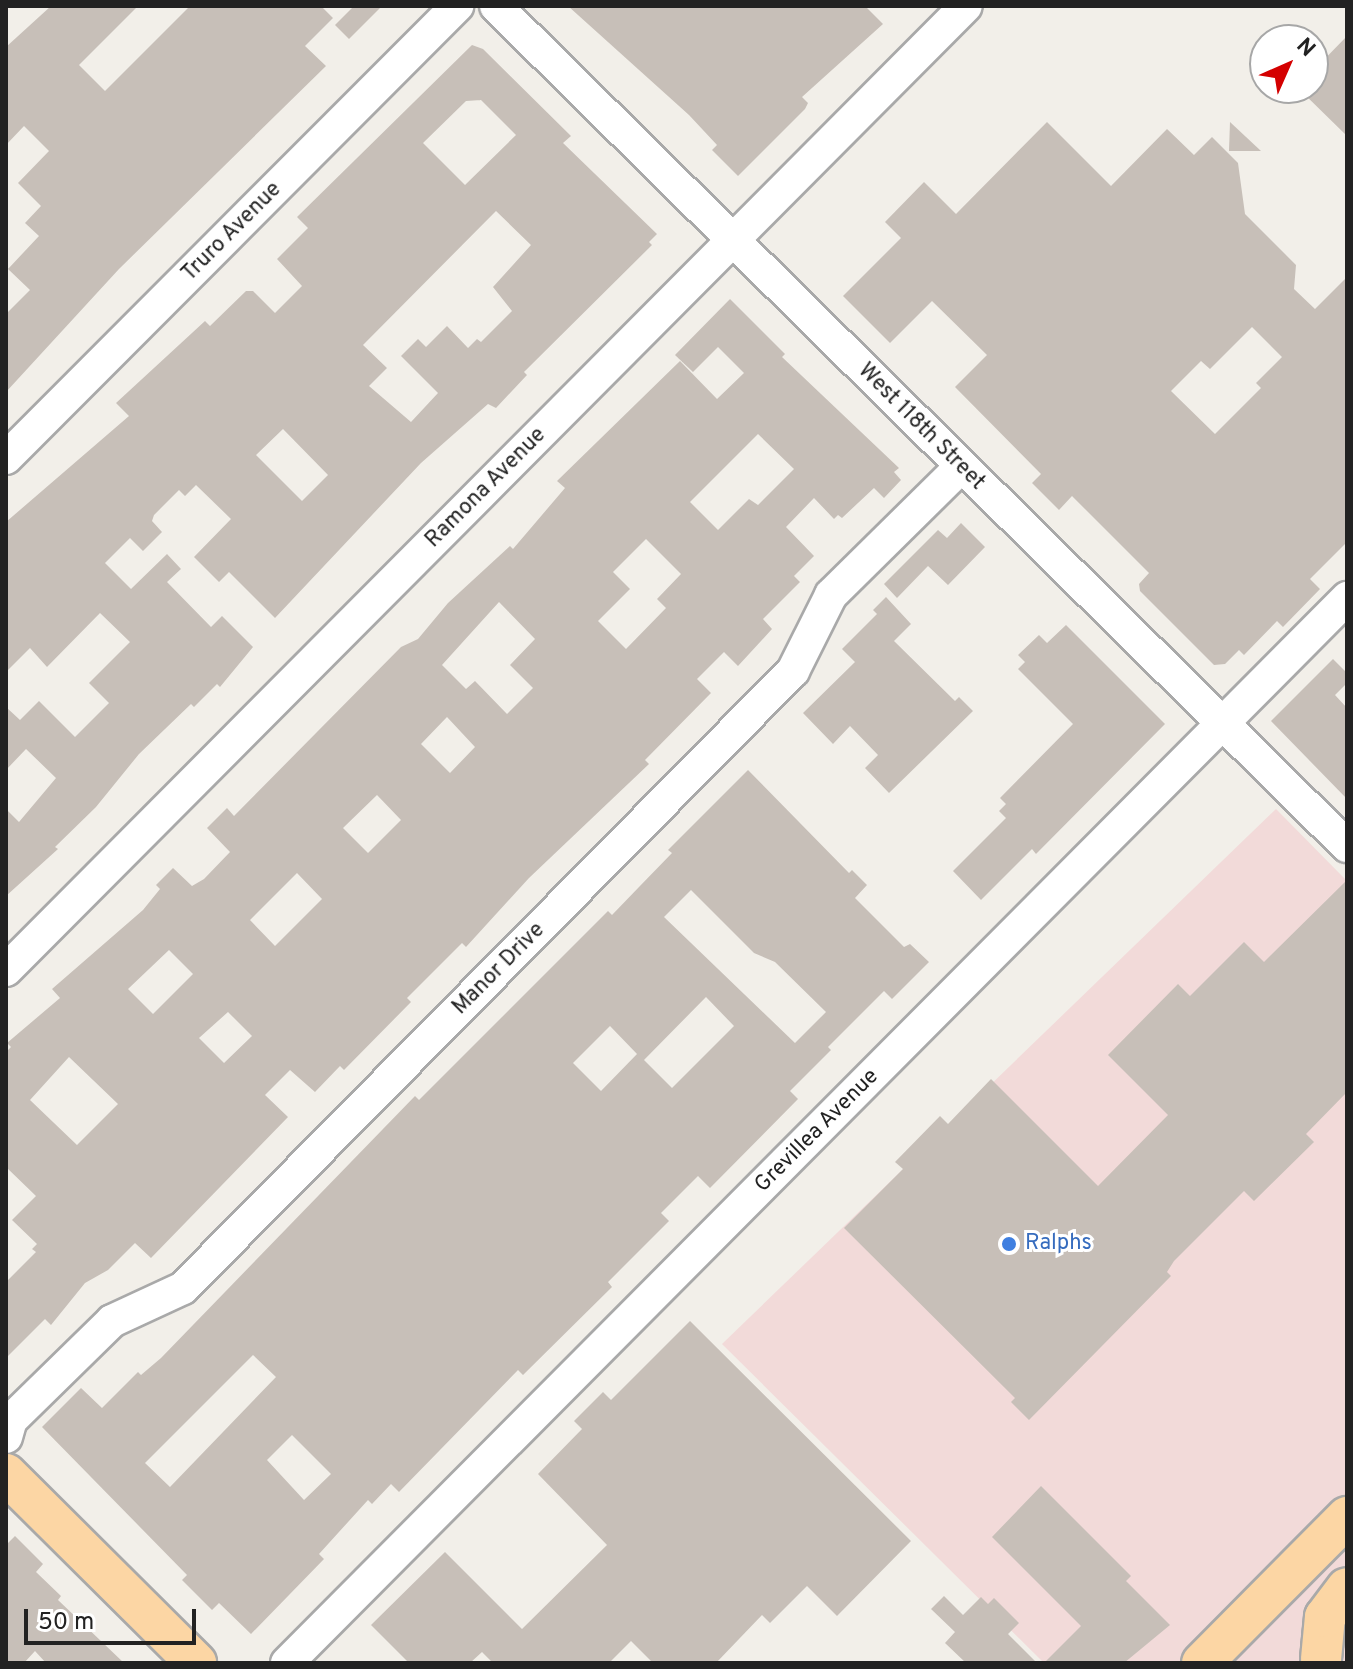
<!DOCTYPE html>
<html>
<head>
<meta charset="utf-8">
<style>
	body { margin:0 }
	#map { position:relative; width:1353px; height:1669px; overflow:hidden; background:#f2efe9; font-family:Overpass,sans-serif }
	div>[style] { position:absolute }
	.commercial>* { inset:0; background:#f2dad9 }
	.building>* { inset:0; background:#c7bfb8 }
	.roads { filter:drop-shadow(2px 0 #a9a9a9) drop-shadow(-2px 0 #a9a9a9) drop-shadow(0 2px #a9a9a9) drop-shadow(0 -2px #a9a9a9) }
	.minor>* { height:32px; margin:-16px; padding:0 16px; transform-origin:16px; border-radius:16px; background:#fff }
	.major>* { height:40px; margin:-20px; padding:0 20px; transform-origin:20px; border-radius:20px; background:#fcd6a4 }
	.dots>* { width:22px; height:22px; translate:-50% -50%; box-sizing:border-box; border:4px solid #fff; border-radius:50% }
	span { translate:-50% -50%; white-space:nowrap; text-align:center; line-height:1.15; -webkit-text-stroke:6px #fff; paint-order:stroke }
	.street-label { font-size:22px; color:#222 }
	.shop-label { font-size:22px; color:#366cbe }
	.left { translate:0 -50%; text-align:left }
	.frame { position:absolute; inset:0; border:8px solid #222; pointer-events:none }
	.north { position:absolute; left:1249px; top:24px; width:80px; height:80px; box-sizing:border-box; background:#fff; border:2px solid #a7a7a7; border-radius:50%; rotate:45deg; font-size:22px; font-weight:700; line-height:32px; text-align:center; color:#222 }
	.north::after { content:''; display:block; margin:auto; width:28px; height:36px; background:#d40000; clip-path:polygon(50% 0,100% 100%,50% 72%,0 100%) }
	.scale { position:absolute; left:24px; top:1609px; width:172px; height:36px; box-sizing:border-box; border:4px solid #222; border-top:0; padding-left:10px; font-size:24px; line-height:28px; white-space:nowrap; color:#222; -webkit-text-stroke:6px #fff; paint-order:stroke }
</style>
</head>
<body>
<div id="map">
	<div class="commercial">
		<i style="clip-path:polygon(1276px 809px,1347px 881px,1347px 1663px,1044px 1663px,722px 1344px)"></i>
	</div>
	<div class="building">
		<i style="clip-path:polygon(51px 6px,138px 6px,79px 65px,105px 91px,190px 6px,321px 6px,333px 18px,305px 46px,326px 66px,119px 269px,6px 392px,6px 314px,30px 290px,8px 269px,39px 236px,25px 223px,41px 206px,18px 183px,49px 151px,24px 126px,6px 145px,6px 47px)"></i>
		<i style="clip-path:polygon(354px 6px,382px 6px,349px 39px,335px 25px)"></i>
		<i style="clip-path:polygon(568px 6px,865px 6px,883px 24px,802px 97px,808px 103px,805px 109px,738px 176px,712px 150px,717px 145px,689px 115px)"></i>
		<i style="clip-path:polygon(1347px 36px,1347px 136px,1298px 88px,1313px 88px,1313px 71px)"></i>
		<i style="clip-path:polygon(evenodd,472px 45px,483px 49px,571px 136px,563px 143px,657px 234px,649px 242px,652px 245px,524px 372px,527px 375px,496px 408px,488px 404px,421px 463px,275px 618px,229px 572px,219px 582px,194px 557px,231px 519px,196px 485px,185px 496px,179px 490px,154px 515px,152px 521px,162px 532px,143px 551px,130px 538px,105px 563px,131px 589px,167px 554px,181px 569px,167px 582px,211px 627px,222px 616px,253px 647px,220px 687px,217px 684px,194px 707px,191px 704px,139px 754px,96px 807px,55px 847px,58px 849px,6px 896px,6px 809px,19px 822px,56px 778px,26px 749px,6px 770px,6px 707px,20px 720px,39px 701px,75px 737px,109px 703px,89px 683px,130px 642px,100px 613px,47px 667px,30px 648px,6px 672px,6px 522px,129px 416px,116px 403px,205px 321px,210px 326px,246px 291px,253px 291px,275px 313px,302px 286px,277px 259px,308px 228px,297px 217px,472px 45px,481px 100px,516px 135px,465px 185px,423px 143px,466px 101px,481px 100px,472px 45px,496px 211px,531px 245px,493px 287px,512px 311px,481px 342px,477px 339px,468px 348px,447px 326px,426px 347px,418px 339px,401px 356px,438px 393px,411px 422px,369px 386px,387px 368px,363px 345px,496px 211px,472px 45px,283px 429px,328px 475px,302px 501px,256px 455px,283px 429px)"></i>
		<i style="clip-path:polygon(evenodd,1047px 122px,1111px 186px,1167px 129px,1194px 155px,1212px 137px,1238px 163px,1245px 214px,1296px 265px,1294px 289px,1315px 309px,1347px 277px,1347px 542px,1310px 579px,1320px 589px,1283px 627px,1277px 621px,1244px 655px,1239px 650px,1225px 664px,1214px 665px,1140px 591px,1139px 584px,1149px 573px,1072px 496px,1059px 510px,1032px 483px,1041px 474px,955px 387px,987px 355px,932px 301px,890px 343px,843px 296px,901px 238px,885px 222px,924px 182px,956px 214px,1047px 122px,1252px 327px,1282px 357px,1256px 383px,1261px 388px,1215px 434px,1171px 391px,1201px 361px,1210px 369px,1252px 327px)"></i>
		<i style="clip-path:polygon(1230px 122px,1261px 151px,1229px 151px)"></i>
		<i style="clip-path:polygon(evenodd,730px 299px,785px 354px,782px 357px,899px 468px,894px 472px,901px 480px,884px 498px,874px 488px,842px 518px,838px 515px,834px 519px,814px 498px,786px 527px,814px 556px,794px 576px,800px 582px,763px 619px,772px 629px,738px 666px,724px 652px,697px 679px,711px 693px,645px 760px,649px 764px,529px 878px,466px 947px,462px 943px,407px 998px,411px 1002px,344px 1070px,340px 1066px,315px 1092px,290px 1070px,265px 1095px,288px 1117px,151px 1258px,135px 1243px,108px 1270px,85px 1283px,51px 1325px,45px 1319px,6px 1358px,6px 1282px,36px 1252px,32px 1249px,37px 1244px,12px 1220px,36px 1196px,6px 1167px,6px 1052px,11px 1047px,7px 1043px,60px 998px,52px 989px,143px 910px,160px 889px,156px 885px,173px 868px,192px 886px,204px 879px,230px 852px,207px 828px,227px 808px,234px 816px,401px 647px,418px 639px,448px 603px,510px 546px,513px 549px,565px 488px,557px 481px,680px 361px,717px 399px,744px 373px,718px 347px,693px 372px,675px 355px,730px 299px,758px 434px,794px 469px,758px 505px,749px 499px,718px 530px,690px 502px,758px 434px,730px 299px,646px 539px,681px 574px,657px 599px,666px 608px,626px 649px,598px 621px,630px 589px,613px 572px,646px 539px,730px 299px,499px 602px,535px 639px,510px 665px,533px 688px,507px 714px,475px 681px,466px 689px,442px 665px,499px 602px,730px 299px,447px 717px,475px 747px,450px 773px,421px 744px,447px 717px,730px 299px,377px 795px,401px 820px,368px 853px,343px 828px,377px 795px,730px 299px,297px 873px,322px 899px,275px 946px,250px 920px,297px 873px,730px 299px,169px 950px,193px 974px,153px 1014px,128px 989px,169px 950px,730px 299px,228px 1012px,252px 1036px,224px 1063px,199px 1038px,228px 1012px,730px 299px,69px 1057px,118px 1104px,77px 1145px,30px 1100px,69px 1057px)"></i>
		<i style="clip-path:polygon(961px 523px,985px 547px,948px 585px,928px 566px,897px 598px,884px 584px,938px 530px,947px 538px)"></i>
		<i style="clip-path:polygon(886px 597px,911px 624px,894px 641px,955px 701px,959px 697px,973px 711px,889px 793px,865px 768px,878px 755px,850px 726px,833px 744px,803px 713px,855px 662px,842px 649px,877px 614px,873px 610px)"></i>
		<i style="clip-path:polygon(1066px 625px,1165px 724px,1036px 854px,1032px 849px,981px 900px,953px 871px,1006px 818px,999px 811px,1006px 804px,1000px 798px,1073px 724px,1018px 669px,1025px 662px,1018px 655px,1039px 635px,1047px 643px)"></i>
		<i style="clip-path:polygon(1333px 659px,1347px 673px,1347px 683px,1335px 695px,1347px 708px,1347px 799px,1271px 721px)"></i>
		<i style="clip-path:polygon(evenodd,748px 770px,849px 873px,852px 870px,867px 885px,855px 898px,904px 947px,910px 944px,929px 962px,892px 999px,884px 991px,828px 1047px,831px 1050px,790px 1091px,798px 1099px,710px 1188px,698px 1176px,661px 1213px,669px 1221px,608px 1282px,612px 1287px,523px 1375px,518px 1370px,399px 1492px,391px 1484px,372px 1504px,368px 1500px,319px 1554px,324px 1559px,251px 1634px,219px 1603px,212px 1610px,182px 1580px,187px 1575px,42px 1427px,81px 1388px,102px 1408px,138px 1372px,141px 1375px,161px 1358px,415px 1096px,419px 1100px,608px 911px,612px 915px,639px 887px,672px 853px,668px 850px,748px 770px,691px 890px,754px 953px,775px 962px,826px 1012px,795px 1043px,664px 917px,691px 890px,748px 770px,706px 997px,734px 1026px,672px 1088px,644px 1060px,706px 997px,748px 770px,610px 1026px,637px 1054px,601px 1091px,573px 1063px,610px 1026px,748px 770px,253px 1355px,276px 1377px,170px 1487px,145px 1463px,253px 1355px,748px 770px,292px 1435px,331px 1474px,304px 1500px,267px 1460px,292px 1435px)"></i>
		<i style="clip-path:polygon(1347px 880px,1347px 1092px,1306px 1134px,1314px 1142px,1254px 1201px,1244px 1191px,1174px 1261px,1167px 1272px,1171px 1276px,1029px 1420px,1011px 1402px,1015px 1398px,844px 1228px,903px 1169px,895px 1162px,940px 1116px,948px 1124px,991px 1079px,1098px 1186px,1168px 1115px,1108px 1055px,1178px 984px,1190px 996px,1244px 942px,1264px 962px)"></i>
		<i style="clip-path:polygon(690px 1321px,911px 1541px,837px 1616px,807px 1586px,770px 1623px,762px 1615px,716px 1663px,653px 1663px,631px 1641px,609px 1663px,493px 1663px,482px 1652px,470px 1663px,409px 1663px,371px 1625px,445px 1552px,522px 1629px,607px 1545px,538px 1474px,582px 1429px,574px 1421px,603px 1392px,611px 1400px)"></i>
		<i style="clip-path:polygon(1041px 1486px,1131px 1576px,1126px 1581px,1170px 1625px,1124px 1663px,1044px 1663px,1081px 1626px,992px 1537px)"></i>
		<i style="clip-path:polygon(15px 1536px,43px 1564px,36px 1572px,61px 1596px,58px 1600px,124px 1663px,46px 1663px,35px 1651px,24px 1663px,6px 1663px,6px 1545px)"></i>
		<i style="clip-path:polygon(944px 1596px,963px 1615px,981px 1597px,988px 1604px,994px 1598px,1019px 1623px,1008px 1634px,1037px 1663px,966px 1663px,945px 1643px,955px 1632px,931px 1609px)"></i>
	</div>
	<div class="roads">
		<div class="minor">
			<i style="left:496px;top:6px;width:1196px;rotate:44.63deg"></i>
			<i style="left:6px;top:458px;width:639px;rotate:-45.06deg"></i>
			<i style="left:6px;top:970px;width:1360px;rotate:-45.12deg"></i>
			<i style="left:6px;top:1437px;width:18px;rotate:-74deg"></i>
			<i style="left:11px;top:1420px;width:141px;rotate:-44.4deg"></i>
			<i style="left:112px;top:1321px;width:78px;rotate:-24.9deg"></i>
			<i style="left:183px;top:1288px;width:868px;rotate:-45.33deg"></i>
			<i style="left:793px;top:671px;width:85px;rotate:-63.4deg"></i>
			<i style="left:831px;top:595px;width:182px;rotate:-44.6deg"></i>
			<i style="left:287px;top:1663px;width:1503px;rotate:-45.13deg"></i>
		</div>
		<div class="major">
			<i style="left:6px;top:1474px;width:268px;rotate:44.8deg"></i>
			<i style="left:1321px;top:1659px;width:42px;rotate:-84.6deg"></i>
			<i style="left:1325px;top:1617px;width:36px;rotate:-53deg"></i>
			<i style="left:1202px;top:1663px;width:206px;rotate:-45.2deg"></i>
		</div>
	</div>
	<div class="dots">
		<i style="left:1009px;top:1244px;background:#3f7fe0"></i>
	</div>
	<div class="street-label">
		<span style="left:232px;top:232px;rotate:-45deg">Truro Avenue</span>
		<span style="left:921px;top:427px;rotate:45deg">West 118th Street</span>
		<span style="left:486px;top:488px;rotate:-45deg">Ramona Avenue</span>
		<span style="left:499px;top:969px;rotate:-45deg">Manor Drive</span>
		<span style="left:817px;top:1131px;rotate:-45deg">Grevillea Avenue</span>
	</div>
	<div class="shop-label">
		<span class="left" style="left:1025px;top:1244px">Ralphs</span>
	</div>
	<div class="frame"></div>
	<div class="north">N</div>
	<div class="scale">50 m</div>
</div>
</body>
</html>
